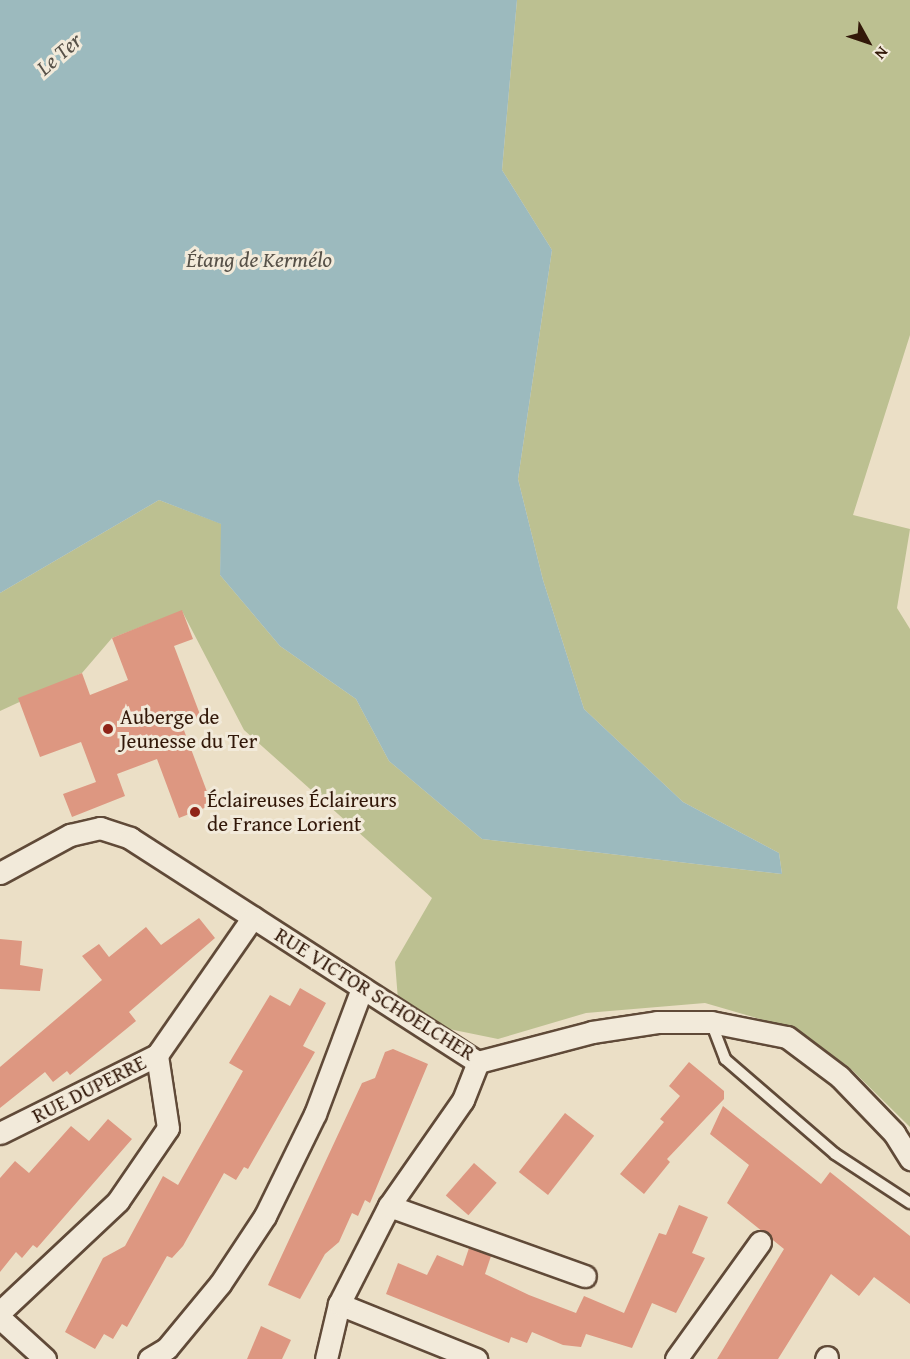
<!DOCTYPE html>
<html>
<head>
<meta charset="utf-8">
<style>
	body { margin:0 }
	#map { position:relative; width:910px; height:1359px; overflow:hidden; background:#ebdfc6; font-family:"Gentium Book Plus",serif }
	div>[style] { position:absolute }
	.green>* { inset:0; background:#bcc091 }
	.water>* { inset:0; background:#9cbabe }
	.building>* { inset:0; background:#dd9781; transform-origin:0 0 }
	.roads { filter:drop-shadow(2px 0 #604a38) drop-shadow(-2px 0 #604a38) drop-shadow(0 2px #604a38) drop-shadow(0 -2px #604a38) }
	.service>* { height:10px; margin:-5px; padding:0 5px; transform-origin:5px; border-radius:5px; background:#f2eada }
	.minor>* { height:21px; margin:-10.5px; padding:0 10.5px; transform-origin:10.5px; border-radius:10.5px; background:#f2eada }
	.dots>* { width:16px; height:16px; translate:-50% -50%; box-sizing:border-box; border:3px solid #f2eada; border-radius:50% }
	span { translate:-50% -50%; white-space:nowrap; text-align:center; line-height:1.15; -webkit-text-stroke:6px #f2eada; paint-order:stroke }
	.poi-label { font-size:21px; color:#321809 }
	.left { translate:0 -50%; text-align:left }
	.street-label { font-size:21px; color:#321809 }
	.water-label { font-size:22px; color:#575148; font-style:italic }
	.north { position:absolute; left:838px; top:12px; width:60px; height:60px; -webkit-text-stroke:4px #f2eada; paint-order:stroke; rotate:130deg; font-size:16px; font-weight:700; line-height:24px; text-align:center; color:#321809 }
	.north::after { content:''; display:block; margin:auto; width:21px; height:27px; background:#321809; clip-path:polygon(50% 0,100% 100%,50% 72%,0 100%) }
</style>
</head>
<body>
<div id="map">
	<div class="green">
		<i style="clip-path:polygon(517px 0,910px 0,910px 335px,853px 515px,910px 529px,897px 608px,910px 629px,910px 1127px,849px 1067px,791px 1028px,705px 1003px,586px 1013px,498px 1039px,449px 1029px,398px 1000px,395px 962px,432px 898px,244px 730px,182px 611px,112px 638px,82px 673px,0 711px,0 593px,159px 500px,222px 524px,220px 575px,280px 646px,356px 699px,389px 761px,482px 839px,782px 874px,779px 853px,683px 802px,584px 709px,543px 580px,518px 479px,552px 250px,502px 170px)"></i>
	</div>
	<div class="water">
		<i style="clip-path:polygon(0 0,517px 0,502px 170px,552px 250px,518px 479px,543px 580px,584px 709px,683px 802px,779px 853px,782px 874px,482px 839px,389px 761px,356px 699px,280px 646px,220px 575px,221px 524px,159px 500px,0 593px)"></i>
	</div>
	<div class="building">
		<i style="clip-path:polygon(182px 610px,193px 639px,174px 646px,201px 717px,182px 725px,212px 805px,179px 818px,157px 759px,117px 774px,125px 796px,72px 817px,63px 794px,96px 782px,81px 742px,40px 757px,18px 698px,82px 673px,90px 695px,128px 680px,112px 638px)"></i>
		<i style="clip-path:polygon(199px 918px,215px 938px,129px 1012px,136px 1021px,70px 1075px,67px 1071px,53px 1082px,45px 1072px,0 1108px,0 1067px,102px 980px,82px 956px,99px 944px,109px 957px,146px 927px,161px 945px)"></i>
		<i style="clip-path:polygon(0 939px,22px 941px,20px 965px,43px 969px,40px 991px,0 989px)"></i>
		<i style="clip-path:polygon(300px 988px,326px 1003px,303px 1046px,315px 1052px,248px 1169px,244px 1167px,236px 1180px,224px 1173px,183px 1246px,172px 1258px,167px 1256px,127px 1327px,122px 1324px,113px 1339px,104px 1334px,95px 1349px,65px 1332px,103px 1258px,125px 1246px,163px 1176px,178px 1185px,243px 1071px,229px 1063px,270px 995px,290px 1006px)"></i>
		<i style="clip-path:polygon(393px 1049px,428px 1064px,370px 1203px,365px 1200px,358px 1216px,352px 1213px,339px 1242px,325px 1254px,300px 1299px,268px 1285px,362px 1083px,375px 1078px,385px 1052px)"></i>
		<i style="clip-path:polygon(689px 1062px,724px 1091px,724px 1099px,667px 1159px,670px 1162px,644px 1194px,620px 1174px,664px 1122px,660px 1119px,680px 1096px,669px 1086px)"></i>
		<i style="clip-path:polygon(723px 1106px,821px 1184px,830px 1172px,910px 1236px,910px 1304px,874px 1277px,859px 1296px,831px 1274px,778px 1359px,717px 1359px,784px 1249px,727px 1203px,749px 1165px,710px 1134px)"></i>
		<i style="left:565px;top:1113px;width:37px;height:75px;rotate:38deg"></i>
		<i style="clip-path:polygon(108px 1119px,132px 1139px,37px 1248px,33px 1245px,22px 1258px,16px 1252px,0 1272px,0 1178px,15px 1161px,29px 1173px,71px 1126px,89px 1141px)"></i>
		<i style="left:474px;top:1163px;width:30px;height:43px;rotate:41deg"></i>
		<i style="clip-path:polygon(679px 1205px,708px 1217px,692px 1253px,705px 1258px,676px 1313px,652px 1303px,632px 1348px,586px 1334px,581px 1347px,563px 1345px,532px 1332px,527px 1343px,511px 1337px,509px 1343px,386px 1294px,398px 1263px,427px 1275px,437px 1255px,463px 1266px,469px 1248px,491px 1256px,485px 1274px,529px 1295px,576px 1313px,584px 1296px,624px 1313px,659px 1233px,666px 1235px)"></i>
		<i style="clip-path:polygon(261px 1326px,291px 1340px,282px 1359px,247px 1359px)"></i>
	</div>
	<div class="roads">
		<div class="service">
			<i style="left:711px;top:1022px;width:40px;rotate:69deg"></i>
			<i style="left:725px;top:1059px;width:145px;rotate:40.8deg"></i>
			<i style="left:835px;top:1154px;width:90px;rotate:33.2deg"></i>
		</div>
		<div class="minor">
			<i style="left:0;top:873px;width:80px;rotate:-28.5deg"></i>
			<i style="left:70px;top:835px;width:31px;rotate:-13deg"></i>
			<i style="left:100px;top:828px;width:32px;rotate:18deg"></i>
			<i style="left:130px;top:838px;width:414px;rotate:32.8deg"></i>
			<i style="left:478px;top:1062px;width:118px;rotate:-14.7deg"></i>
			<i style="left:592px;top:1032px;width:66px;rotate:-8.7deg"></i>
			<i style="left:657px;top:1022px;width:54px"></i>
			<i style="left:711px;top:1022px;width:77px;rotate:11.2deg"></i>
			<i style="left:787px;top:1037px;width:66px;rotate:37deg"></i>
			<i style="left:840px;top:1077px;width:78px;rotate:46deg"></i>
			<i style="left:894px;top:1133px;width:31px;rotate:58deg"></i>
			<i style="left:0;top:1133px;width:175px;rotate:-26.4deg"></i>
			<i style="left:157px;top:1055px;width:168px;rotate:-55.2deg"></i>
			<i style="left:389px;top:1206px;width:208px;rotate:19.7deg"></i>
			<i style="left:339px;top:1304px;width:148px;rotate:21.9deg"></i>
			<i style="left:0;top:1312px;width:162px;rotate:-43.2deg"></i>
			<i style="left:118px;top:1201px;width:88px;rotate:-55.6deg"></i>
			<i style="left:168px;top:1128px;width:74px;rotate:-98.6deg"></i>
			<i style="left:0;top:1318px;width:61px;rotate:42.3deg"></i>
			<i style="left:149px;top:1359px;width:21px;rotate:-31deg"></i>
			<i style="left:167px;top:1348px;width:83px;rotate:-50.4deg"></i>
			<i style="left:220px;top:1284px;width:82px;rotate:-56.5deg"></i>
			<i style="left:265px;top:1216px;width:114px;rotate:-63.9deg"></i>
			<i style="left:315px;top:1114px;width:134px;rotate:-69.5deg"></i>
			<i style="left:326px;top:1359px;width:57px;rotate:-76.7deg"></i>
			<i style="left:339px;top:1304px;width:110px;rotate:-63deg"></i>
			<i style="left:389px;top:1206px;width:129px;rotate:-55.1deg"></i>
			<i style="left:463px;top:1100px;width:41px;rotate:-68.5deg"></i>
			<i style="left:676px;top:1359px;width:144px;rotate:-54.3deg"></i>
			<i style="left:826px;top:1359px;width:2px;rotate:-63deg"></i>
		</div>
	</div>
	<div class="dots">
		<i style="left:108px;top:729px;background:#8f2418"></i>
		<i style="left:195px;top:812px;background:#8f2418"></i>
	</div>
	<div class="poi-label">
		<span class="left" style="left:120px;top:729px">Auberge de<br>Jeunesse du Ter</span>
		<span class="left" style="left:207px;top:812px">Éclaireuses Éclaireurs<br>de France Lorient</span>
	</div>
	<div class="street-label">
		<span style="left:375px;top:994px;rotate:32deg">RUE VICTOR SCHOELCHER</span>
		<span style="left:89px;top:1089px;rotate:-27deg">RUE DUPERRE</span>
	</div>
	<div class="water-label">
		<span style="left:59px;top:54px;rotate:-41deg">Le Ter</span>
		<span style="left:259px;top:260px">Étang de Kermélo</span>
	</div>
	<div class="north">N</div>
</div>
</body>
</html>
